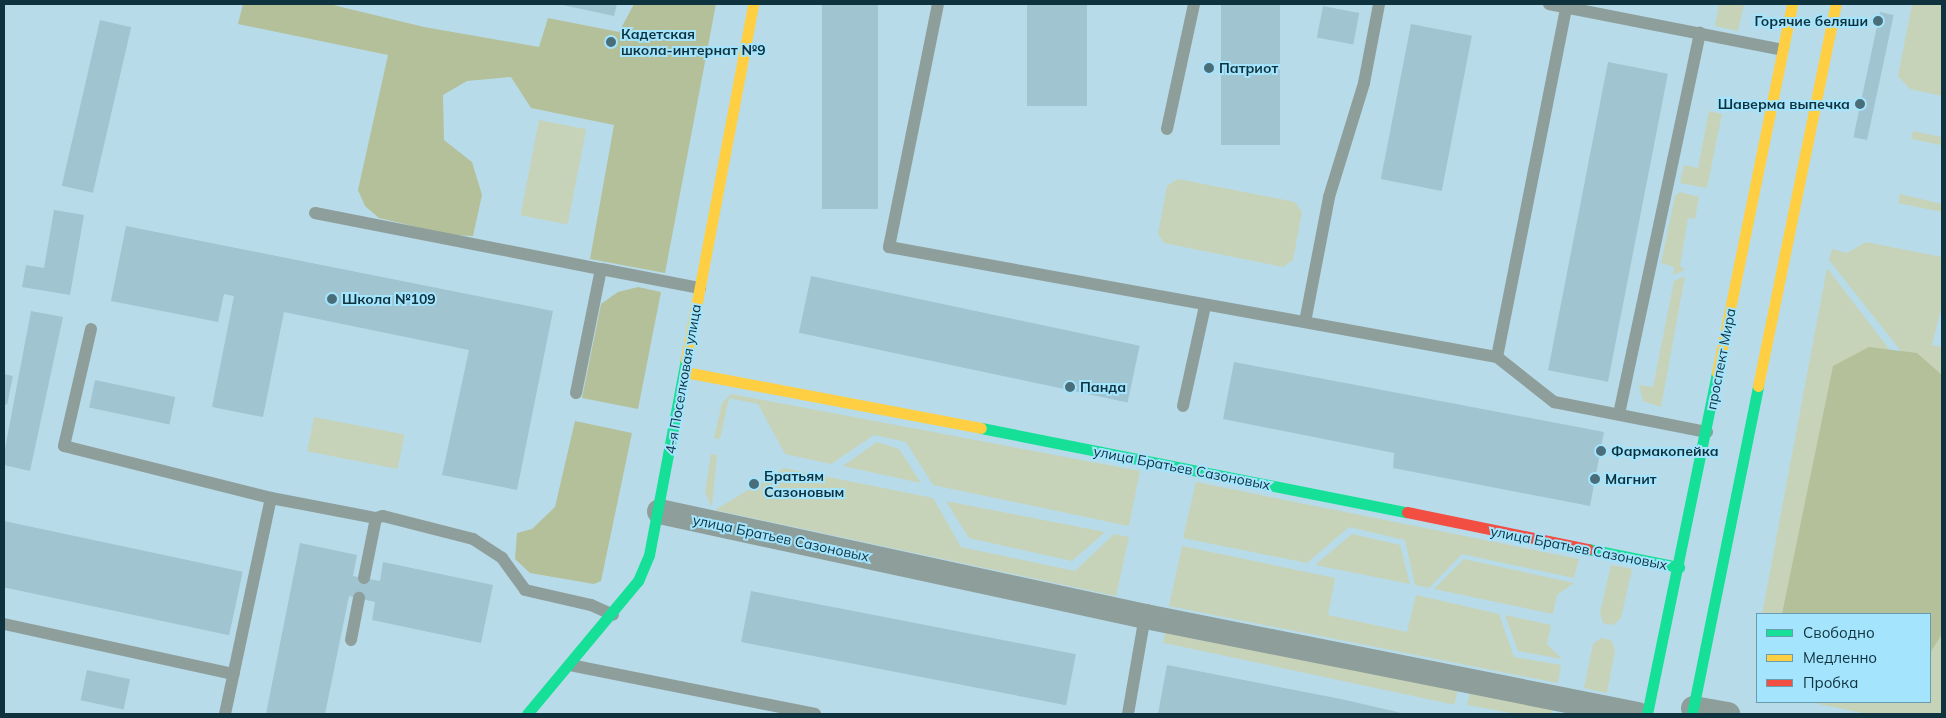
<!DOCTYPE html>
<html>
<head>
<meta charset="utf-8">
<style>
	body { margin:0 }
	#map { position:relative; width:1946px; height:718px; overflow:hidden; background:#b8dbe9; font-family:Mulish,sans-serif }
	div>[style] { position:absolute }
	.green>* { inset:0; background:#c6d3b8; transform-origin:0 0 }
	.forest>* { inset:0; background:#b4c099 }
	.building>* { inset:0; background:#a1c4d1; transform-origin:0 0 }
	.lane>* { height:12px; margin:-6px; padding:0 6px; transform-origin:6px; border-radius:6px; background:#8e9e9b }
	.street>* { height:25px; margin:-12.5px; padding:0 12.5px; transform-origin:12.5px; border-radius:12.5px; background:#8e9e9b }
	.fast>* { height:11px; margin:-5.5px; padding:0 5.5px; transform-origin:5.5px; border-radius:5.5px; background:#16e098 }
	.slow>* { height:11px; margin:-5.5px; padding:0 5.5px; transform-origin:5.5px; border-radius:5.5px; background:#ffcf43 }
	.jam>* { height:11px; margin:-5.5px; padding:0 5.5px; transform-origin:5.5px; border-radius:5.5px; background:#f24e42 }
	.dots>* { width:14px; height:14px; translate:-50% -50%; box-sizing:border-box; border:2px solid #a4e4fd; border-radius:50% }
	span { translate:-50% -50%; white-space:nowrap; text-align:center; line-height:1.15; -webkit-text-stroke:4px #a4e4fd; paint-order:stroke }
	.poi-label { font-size:14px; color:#0e323e; font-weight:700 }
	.right { translate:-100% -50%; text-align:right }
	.left { translate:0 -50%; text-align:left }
	.street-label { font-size:14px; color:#0e323e }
	.frame { position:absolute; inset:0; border:5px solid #0e323e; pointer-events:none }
	.legend { position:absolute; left:1756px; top:613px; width:175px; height:90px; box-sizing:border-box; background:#a4e4fd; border:1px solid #689db1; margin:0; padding:6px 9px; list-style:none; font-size:15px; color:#0e323e }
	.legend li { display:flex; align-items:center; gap:10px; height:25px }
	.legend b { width:25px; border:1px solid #689db1 }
</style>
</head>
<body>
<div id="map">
	<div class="green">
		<i style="clip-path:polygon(1719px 4px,1744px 4px,1738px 31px,1715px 26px)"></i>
		<i style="clip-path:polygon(1912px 4px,1942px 4px,1942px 96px,1910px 89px,1898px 76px)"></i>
		<i style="clip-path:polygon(1709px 111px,1722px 114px,1707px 188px,1680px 183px,1684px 165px,1698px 168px)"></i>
		<i style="left:539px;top:120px;width:48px;height:97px;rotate:11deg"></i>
		<i style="left:1913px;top:131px;width:30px;height:8px;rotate:12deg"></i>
		<i style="clip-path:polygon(1178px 179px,1295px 202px,1302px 212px,1293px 260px,1283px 267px,1164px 243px,1158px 234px,1167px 186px)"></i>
		<i style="clip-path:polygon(1680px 192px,1699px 197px,1695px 219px,1688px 218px,1680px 266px,1685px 270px,1673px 275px,1674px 267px,1661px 263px,1675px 196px)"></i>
		<i style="clip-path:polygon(1900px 194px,1942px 204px,1942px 212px,1898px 203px)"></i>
		<i style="clip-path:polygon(1866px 242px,1942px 257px,1942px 305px,1932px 345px,1942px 347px,1942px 403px,1829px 260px,1832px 249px,1847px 253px)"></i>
		<i style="clip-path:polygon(1827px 268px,1942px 418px,1942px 714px,1867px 714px,1809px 702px,1930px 702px,1930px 614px,1762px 614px)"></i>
		<i style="clip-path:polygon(1685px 276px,1661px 407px,1643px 401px,1639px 385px,1653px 387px,1674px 281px)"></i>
		<i style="clip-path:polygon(731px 394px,1140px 471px,1129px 526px,933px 485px,906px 442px,874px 435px,831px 464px,785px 454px,758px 404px,729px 398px,720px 439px,714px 438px,722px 403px)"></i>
		<i style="left:314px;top:417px;width:92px;height:35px;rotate:11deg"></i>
		<i style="clip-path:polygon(877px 442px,899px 449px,921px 483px,843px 466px)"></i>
		<i style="clip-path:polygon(711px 454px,717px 455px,712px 507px,705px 493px)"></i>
		<i style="clip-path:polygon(784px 468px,933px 498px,961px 547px,1075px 571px,1114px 534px,1129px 537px,1116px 596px,715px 510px)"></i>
		<i style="clip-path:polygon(1196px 482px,1579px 559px,1574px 578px,1462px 554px,1429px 588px,1415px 585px,1405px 540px,1349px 527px,1307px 563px,1183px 538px)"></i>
		<i style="clip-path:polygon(946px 501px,1105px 532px,1072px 561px,969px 538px)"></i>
		<i style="clip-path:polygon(1352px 534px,1400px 545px,1410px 584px,1315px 565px)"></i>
		<i style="clip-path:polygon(1182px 546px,1335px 578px,1328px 615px,1407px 632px,1416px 595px,1499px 614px,1514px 657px,1561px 665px,1558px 683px,1169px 606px)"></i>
		<i style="clip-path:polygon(1464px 559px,1560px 580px,1574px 583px,1557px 595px,1553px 614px,1434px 589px)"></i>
		<i style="clip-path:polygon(1611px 565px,1632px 569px,1621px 618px,1613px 625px,1603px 623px,1600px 613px)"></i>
		<i style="clip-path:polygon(1505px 615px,1551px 625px,1547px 644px,1562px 659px,1518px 651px)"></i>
		<i style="left:1166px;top:628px;width:298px;height:15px;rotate:12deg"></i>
		<i style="clip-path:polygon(1601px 638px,1611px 640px,1615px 650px,1607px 693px,1584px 688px,1593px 644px)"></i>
		<i style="clip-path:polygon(1470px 692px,1553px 708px,1552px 714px,1517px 714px,1467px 705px)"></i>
	</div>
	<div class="forest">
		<i style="clip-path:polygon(243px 4px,329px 4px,424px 27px,539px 47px,548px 18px,619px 32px,634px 4px,716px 4px,665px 273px,590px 259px,614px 125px,531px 108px,511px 77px,467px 81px,443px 95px,444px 140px,472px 162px,482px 195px,473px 236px,451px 235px,379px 218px,365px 206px,358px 190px,388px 55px,238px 24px)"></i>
		<i style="clip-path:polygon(638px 287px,661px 292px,638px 409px,582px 398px,601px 304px,618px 292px)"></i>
		<i style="clip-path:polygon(1869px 347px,1917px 353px,1942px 375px,1942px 634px,1930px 653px,1930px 614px,1782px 614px,1833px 366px)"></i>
		<i style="clip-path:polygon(575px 421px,632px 433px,601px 581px,594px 584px,530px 573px,515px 559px,517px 533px,532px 529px,555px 507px)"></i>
	</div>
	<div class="building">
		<i style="clip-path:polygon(558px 4px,617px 4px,614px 16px)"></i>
		<i style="left:822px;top:4px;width:56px;height:205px"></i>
		<i style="left:1027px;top:4px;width:60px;height:102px"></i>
		<i style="left:1221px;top:4px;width:59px;height:141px"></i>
		<i style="left:1323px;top:6px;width:37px;height:32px;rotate:11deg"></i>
		<i style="left:1880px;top:12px;width:14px;height:128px;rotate:12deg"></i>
		<i style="left:100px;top:20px;width:32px;height:170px;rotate:13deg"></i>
		<i style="left:1411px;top:24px;width:62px;height:158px;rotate:11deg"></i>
		<i style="left:1608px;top:62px;width:61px;height:314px;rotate:11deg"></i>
		<i style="clip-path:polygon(54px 210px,84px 215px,70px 295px,22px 287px,26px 265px,44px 268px)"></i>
		<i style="clip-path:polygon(126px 226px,553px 311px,517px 490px,442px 475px,469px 350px,284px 312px,263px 417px,212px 407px,234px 296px,224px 294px,218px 322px,111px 301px)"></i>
		<i style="left:811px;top:276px;width:336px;height:58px;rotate:12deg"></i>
		<i style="clip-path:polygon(31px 311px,63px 317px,30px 471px,4px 465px,4px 454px)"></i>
		<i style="clip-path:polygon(1234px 362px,1604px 432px,1590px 506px,1393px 468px,1394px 453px,1223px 419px)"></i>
		<i style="clip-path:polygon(4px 374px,13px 376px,7px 405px,4px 404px)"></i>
		<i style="left:95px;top:380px;width:82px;height:28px;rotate:12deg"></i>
		<i style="left:4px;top:521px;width:244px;height:65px;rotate:12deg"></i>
		<i style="clip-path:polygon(300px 543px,357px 555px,353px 576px,380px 581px,383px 562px,493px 585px,481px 643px,372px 620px,375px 602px,349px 596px,325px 714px,266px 714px)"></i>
		<i style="left:751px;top:591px;width:331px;height:52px;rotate:11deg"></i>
		<i style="clip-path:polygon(1167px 665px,1341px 699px,1406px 714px,1158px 714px)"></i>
		<i style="left:87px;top:670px;width:44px;height:31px;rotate:12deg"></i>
	</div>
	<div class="lane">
		<i style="left:938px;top:4px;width:248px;rotate:101.4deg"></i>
		<i style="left:889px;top:247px;width:618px;rotate:10.26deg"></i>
		<i style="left:1497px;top:357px;width:73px;rotate:38.3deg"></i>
		<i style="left:1554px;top:402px;width:156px;rotate:11.1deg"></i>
		<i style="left:1549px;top:4px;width:238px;rotate:11.1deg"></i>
		<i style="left:1167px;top:129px;width:128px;rotate:-77.8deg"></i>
		<i style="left:315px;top:213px;width:291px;rotate:11.1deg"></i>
		<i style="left:1305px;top:322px;width:127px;rotate:-79.1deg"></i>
		<i style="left:1329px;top:197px;width:119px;rotate:-72.9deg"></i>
		<i style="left:1364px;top:83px;width:80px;rotate:-79.2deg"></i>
		<i style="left:91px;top:329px;width:120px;rotate:103deg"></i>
		<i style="left:64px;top:446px;width:213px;rotate:14.1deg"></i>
		<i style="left:271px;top:498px;width:107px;rotate:10.8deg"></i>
		<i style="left:376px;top:518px;width:7px;rotate:-16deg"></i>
		<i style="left:383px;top:516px;width:93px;rotate:14.3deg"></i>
		<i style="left:473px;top:539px;width:35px;rotate:33deg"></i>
		<i style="left:502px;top:558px;width:39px;rotate:54deg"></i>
		<i style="left:525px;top:590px;width:68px;rotate:12.8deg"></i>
		<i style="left:591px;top:605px;width:24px;rotate:24deg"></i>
		<i style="left:1497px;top:357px;width:360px;rotate:-78.8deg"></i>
		<i style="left:576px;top:393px;width:126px;rotate:-78.6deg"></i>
		<i style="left:601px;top:269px;width:101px;rotate:10.9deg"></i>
		<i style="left:1183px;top:406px;width:102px;rotate:-77.6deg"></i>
		<i style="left:1619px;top:414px;width:390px;rotate:-78deg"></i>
		<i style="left:364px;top:578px;width:61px;rotate:-78.7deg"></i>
		<i style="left:4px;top:624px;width:235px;rotate:12.3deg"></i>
		<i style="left:351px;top:640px;width:43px;rotate:-79.2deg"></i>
		<i style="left:570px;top:665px;width:250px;rotate:11.3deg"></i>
		<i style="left:225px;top:714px;width:221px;rotate:-78deg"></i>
		<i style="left:1128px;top:714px;width:99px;rotate:-80.2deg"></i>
	</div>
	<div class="street">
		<i style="left:659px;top:511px;width:497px;rotate:12.2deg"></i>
		<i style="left:1145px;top:616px;width:502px;rotate:11.27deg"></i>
		<i style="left:1693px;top:708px;width:35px;rotate:10deg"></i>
	</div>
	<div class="fast">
		<i style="left:981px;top:428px;width:434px;rotate:11.2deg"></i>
		<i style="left:1588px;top:549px;width:93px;rotate:11.2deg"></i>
		<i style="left:527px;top:714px;width:173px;rotate:-50.2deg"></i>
		<i style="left:638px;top:581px;width:28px;rotate:-67deg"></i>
		<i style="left:649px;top:555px;width:198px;rotate:-79.3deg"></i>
		<i style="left:1647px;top:714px;width:348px;rotate:-78.4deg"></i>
		<i style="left:1692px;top:714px;width:335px;rotate:-78.6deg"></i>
	</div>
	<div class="slow">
		<i style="left:686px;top:360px;width:362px;rotate:-79.3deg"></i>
		<i style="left:685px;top:372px;width:301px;rotate:10.7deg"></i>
		<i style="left:1717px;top:373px;width:377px;rotate:-78.5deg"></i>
		<i style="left:1758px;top:386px;width:390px;rotate:-78.5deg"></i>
	</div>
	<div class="jam">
		<i style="left:1407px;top:512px;width:185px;rotate:11.6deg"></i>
	</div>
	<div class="dots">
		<i style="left:1878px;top:21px;background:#4a6d7a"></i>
		<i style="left:611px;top:42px;background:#4a6d7a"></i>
		<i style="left:1209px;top:68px;background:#4a6d7a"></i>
		<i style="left:1860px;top:104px;background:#4a6d7a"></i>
		<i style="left:332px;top:299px;background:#4a6d7a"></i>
		<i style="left:1070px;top:387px;background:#4a6d7a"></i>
		<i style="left:1601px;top:451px;background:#4a6d7a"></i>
		<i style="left:1595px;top:479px;background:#4a6d7a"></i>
		<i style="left:754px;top:484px;background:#4a6d7a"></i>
	</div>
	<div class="poi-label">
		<span class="right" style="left:1868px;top:21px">Горячие беляши</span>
		<span class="left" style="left:621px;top:42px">Кадетская<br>школа-интернат №9</span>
		<span class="left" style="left:1219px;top:68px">Патриот</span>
		<span class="right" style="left:1850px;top:104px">Шаверма выпечка</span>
		<span class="left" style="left:342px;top:299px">Школа №109</span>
		<span class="left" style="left:1080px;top:387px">Панда</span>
		<span class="left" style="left:1611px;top:451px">Фармакопейка</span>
		<span class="left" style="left:764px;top:484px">Братьям<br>Сазоновым</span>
		<span class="left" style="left:1605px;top:479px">Магнит</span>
	</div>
	<div class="street-label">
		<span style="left:1721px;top:359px;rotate:-79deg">проспект Мира</span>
		<span style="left:683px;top:379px;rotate:-80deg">4-я Поселковая улица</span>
		<span style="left:1182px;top:468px;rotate:11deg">улица Братьев Сазоновых</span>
		<span style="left:781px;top:538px;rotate:12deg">улица Братьев Сазоновых</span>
		<span style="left:1579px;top:548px;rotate:11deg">улица Братьев Сазоновых</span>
	</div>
	<div class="frame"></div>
	<ul class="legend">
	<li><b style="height:6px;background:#16e098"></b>Свободно</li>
	<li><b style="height:6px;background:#ffcf43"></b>Медленно</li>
	<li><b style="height:6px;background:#f24e42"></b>Пробка</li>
	</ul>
</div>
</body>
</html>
